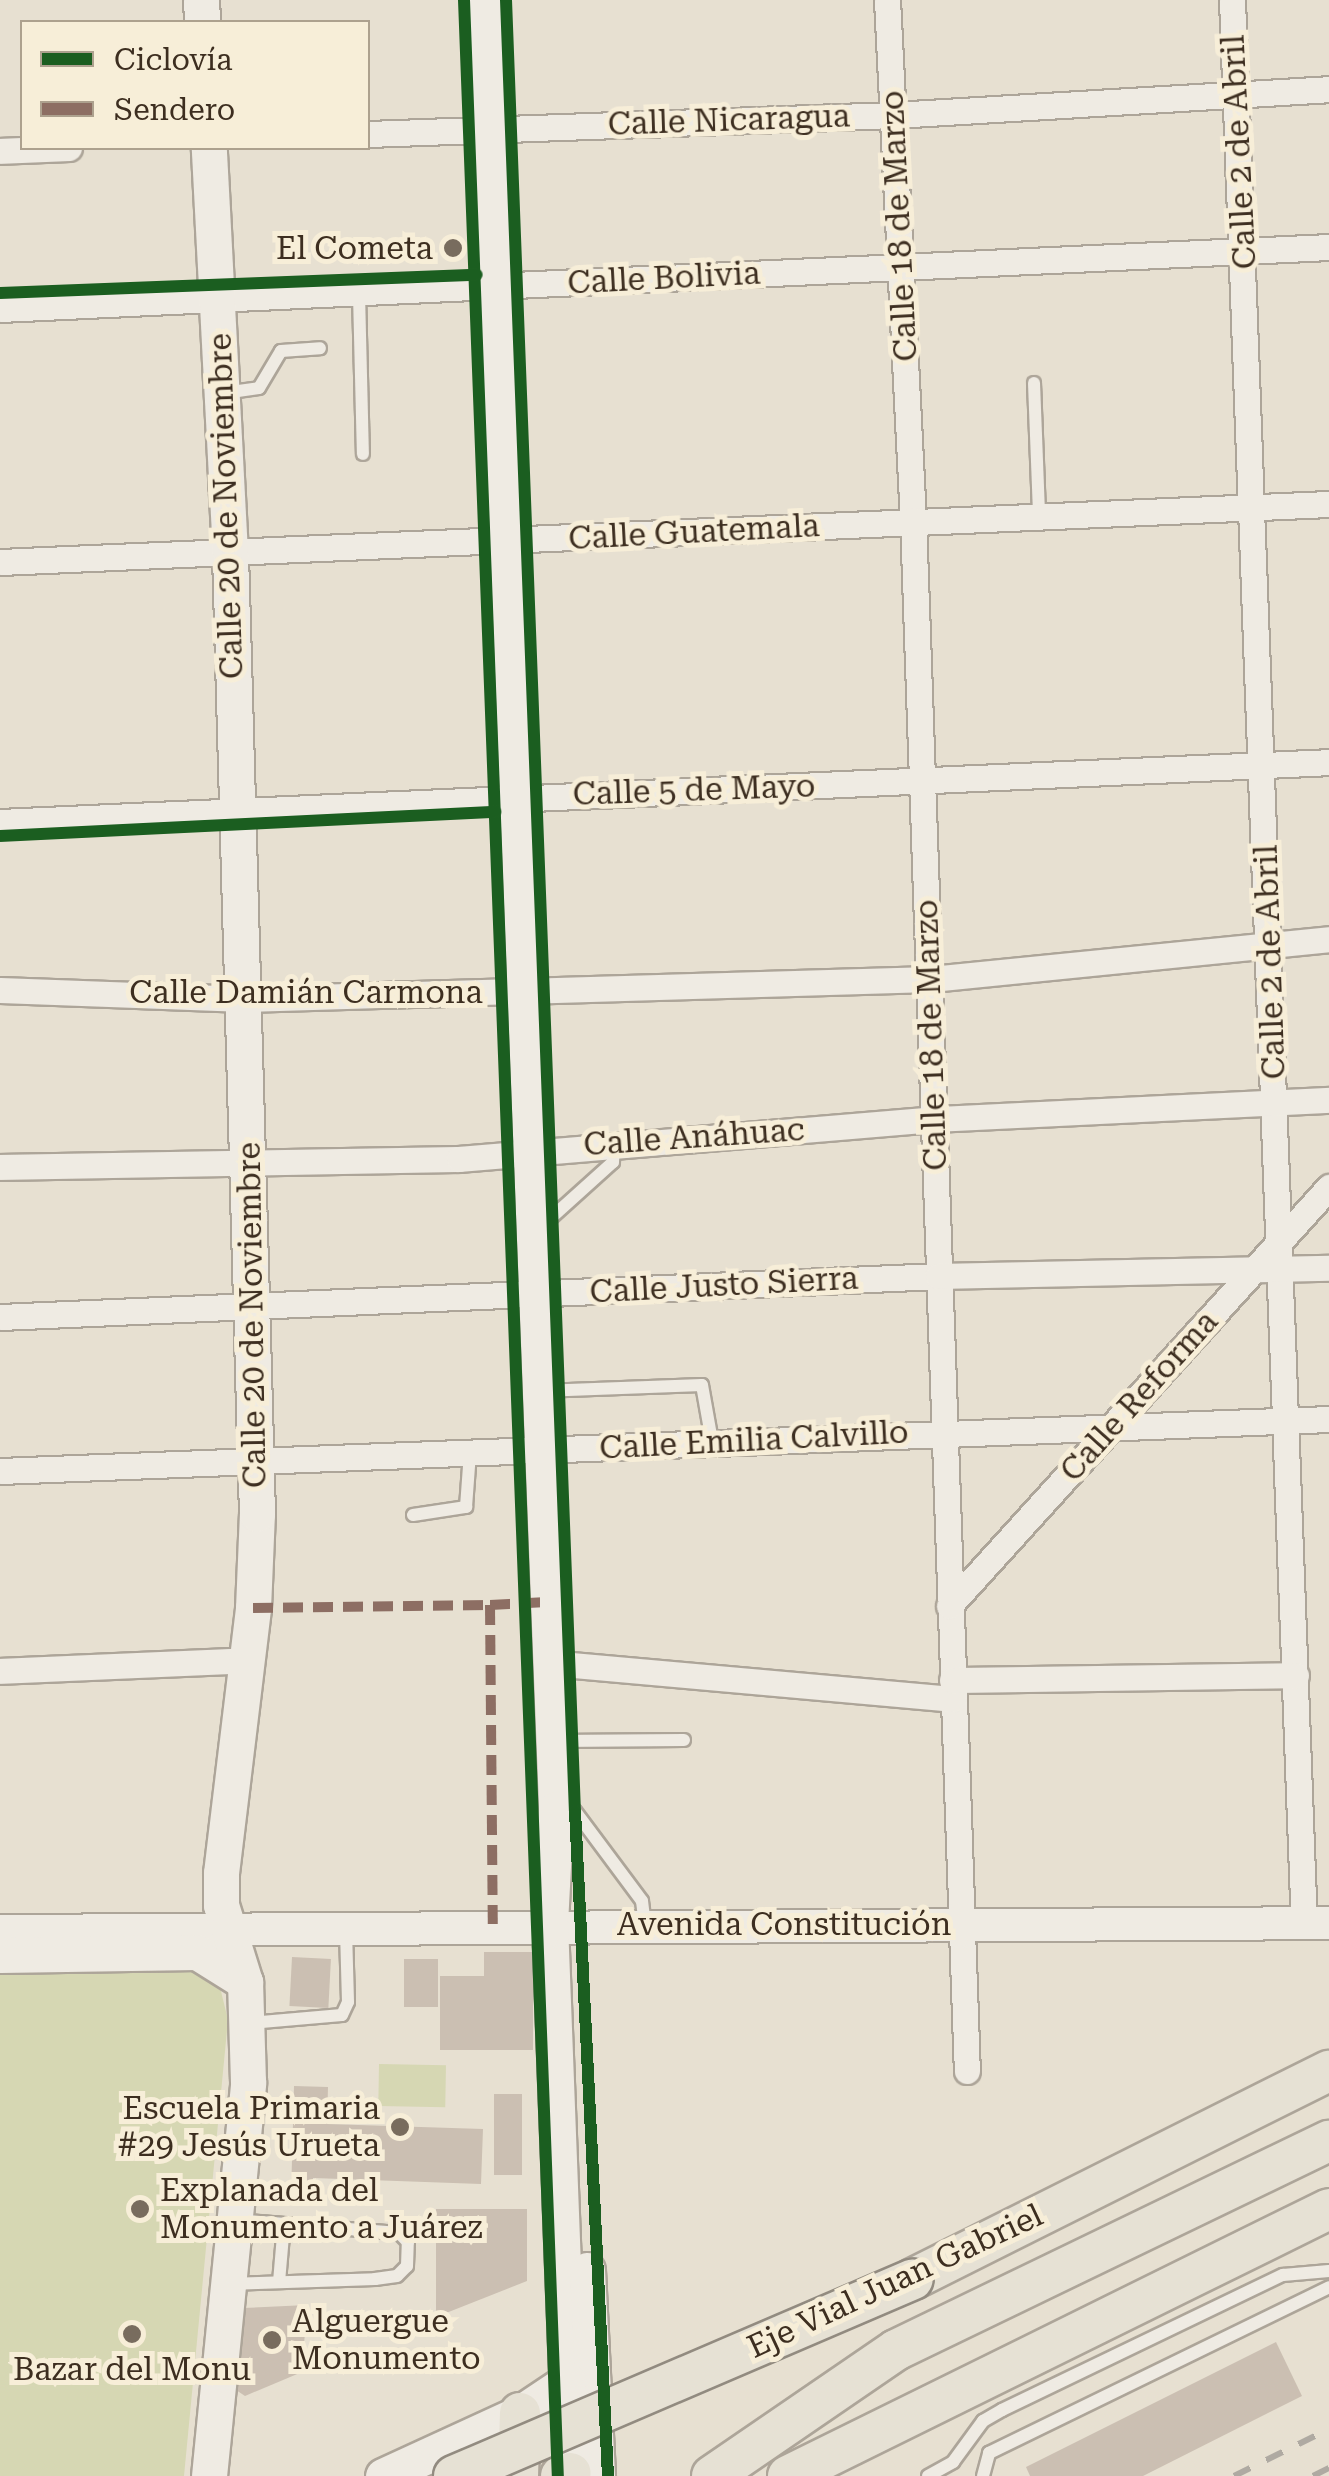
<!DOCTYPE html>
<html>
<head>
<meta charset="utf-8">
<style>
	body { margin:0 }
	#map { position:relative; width:1329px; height:2476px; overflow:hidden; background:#e7e0d1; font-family:"Roboto Serif",serif }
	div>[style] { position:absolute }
	.green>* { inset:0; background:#d6d7b3; transform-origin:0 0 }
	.building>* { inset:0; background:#cbbfb2; transform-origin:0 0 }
	.roads { filter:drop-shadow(2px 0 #ada599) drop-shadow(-2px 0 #ada599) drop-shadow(0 2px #ada599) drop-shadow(0 -2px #ada599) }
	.service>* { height:12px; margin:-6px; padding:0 6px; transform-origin:6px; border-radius:6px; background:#efebe3 }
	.minor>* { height:25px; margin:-12.5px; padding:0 12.5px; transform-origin:12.5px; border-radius:12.5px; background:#efebe3 }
	.tertiary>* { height:32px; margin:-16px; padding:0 16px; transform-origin:16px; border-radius:16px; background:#efebe3 }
	.secondary>* { height:35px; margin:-17.5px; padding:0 17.5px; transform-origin:17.5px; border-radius:17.5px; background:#efebe3 }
	.primary>* { height:40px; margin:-20px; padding:0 20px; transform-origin:20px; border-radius:20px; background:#e6e1d4 }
	.rail>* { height:6px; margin-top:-3px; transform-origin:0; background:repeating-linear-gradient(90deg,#afaaa2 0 18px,transparent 0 36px) }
	.bridges { filter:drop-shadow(2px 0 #928b80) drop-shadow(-2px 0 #928b80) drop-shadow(0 2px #928b80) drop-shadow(0 -2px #928b80) }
	.primary-bridge>* { height:40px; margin:-20px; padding:0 20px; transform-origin:20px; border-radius:20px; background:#e6e1d4 }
	.quiet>* { height:10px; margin-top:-5px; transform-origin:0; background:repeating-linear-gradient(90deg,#8d6e63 0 20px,transparent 0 30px) }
	.cycleway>* { height:12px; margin:-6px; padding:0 6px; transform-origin:6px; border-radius:6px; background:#1b5e20 }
	.dots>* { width:28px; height:28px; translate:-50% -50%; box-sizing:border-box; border:5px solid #f7eed8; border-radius:50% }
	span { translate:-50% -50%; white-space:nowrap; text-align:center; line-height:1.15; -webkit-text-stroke:10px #f7eed8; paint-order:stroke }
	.street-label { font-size:32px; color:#3d2e20 }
	.poi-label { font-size:32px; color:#3d2e20 }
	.right { translate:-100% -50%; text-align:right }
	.left { translate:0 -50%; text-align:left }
	.legend { position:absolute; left:20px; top:20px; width:350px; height:130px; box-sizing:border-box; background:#f7eed8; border:2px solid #ada18e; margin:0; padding:12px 18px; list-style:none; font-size:30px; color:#3d2e20 }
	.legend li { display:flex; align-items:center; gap:20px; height:50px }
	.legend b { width:50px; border:2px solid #ada18e }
</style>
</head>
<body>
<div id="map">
	<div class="green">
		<i style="clip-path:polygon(185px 1964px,218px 1979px,228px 2020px,184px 2476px,0 2476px,0 1966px)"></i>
		<i style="left:379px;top:2064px;width:67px;height:42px;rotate:1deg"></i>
	</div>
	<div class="building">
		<i style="clip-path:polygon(484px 1952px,533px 1952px,533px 2050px,440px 2050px,440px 1976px,484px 1976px)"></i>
		<i style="left:292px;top:1957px;width:39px;height:49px;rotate:3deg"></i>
		<i style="left:404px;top:1959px;width:34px;height:48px"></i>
		<i style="clip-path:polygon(294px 2086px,328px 2087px,327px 2124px,483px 2129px,481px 2184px,313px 2178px,312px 2197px,291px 2196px)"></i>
		<i style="left:494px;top:2094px;width:28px;height:81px"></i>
		<i style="clip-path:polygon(436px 2209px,527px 2209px,527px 2281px,436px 2317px)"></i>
		<i style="clip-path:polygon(307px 2305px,302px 2372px,245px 2396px,236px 2390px,243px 2308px)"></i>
		<i style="clip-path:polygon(1276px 2342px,1302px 2396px,1143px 2476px,1030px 2476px,1026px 2467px)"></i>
	</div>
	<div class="roads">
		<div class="service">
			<i style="left:359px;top:294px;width:160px;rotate:88.6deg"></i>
			<i style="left:1034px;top:383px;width:133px;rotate:87.8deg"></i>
			<i style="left:224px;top:393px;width:35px;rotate:-8deg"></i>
			<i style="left:259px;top:388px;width:43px;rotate:-59.3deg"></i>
			<i style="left:281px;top:351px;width:39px;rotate:-4deg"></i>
			<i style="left:534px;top:1218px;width:18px;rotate:-3deg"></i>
			<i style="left:552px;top:1217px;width:82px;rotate:-42deg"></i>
			<i style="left:613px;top:1162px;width:20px;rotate:-87deg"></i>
			<i style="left:541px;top:1391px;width:161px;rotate:-2.1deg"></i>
			<i style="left:702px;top:1385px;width:57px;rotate:79.9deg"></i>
			<i style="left:413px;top:1515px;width:54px;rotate:-8.6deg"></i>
			<i style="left:466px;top:1507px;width:55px;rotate:-85.8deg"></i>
			<i style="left:556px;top:1741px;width:128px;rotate:-0.4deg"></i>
			<i style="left:558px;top:1809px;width:17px;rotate:7deg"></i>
			<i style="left:575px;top:1811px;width:112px;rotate:53.3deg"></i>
			<i style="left:642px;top:1901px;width:23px;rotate:83deg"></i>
			<i style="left:250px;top:2023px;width:92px;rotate:-5deg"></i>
			<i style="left:342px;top:2015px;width:14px;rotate:-65deg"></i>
			<i style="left:348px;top:2002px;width:70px;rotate:-91.6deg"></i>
			<i style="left:279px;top:2282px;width:58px;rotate:-85.1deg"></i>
			<i style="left:228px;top:2284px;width:147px;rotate:-1.9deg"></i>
			<i style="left:375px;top:2279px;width:22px;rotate:-8deg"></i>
			<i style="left:397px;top:2276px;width:14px;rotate:-45deg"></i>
			<i style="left:407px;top:2266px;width:24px;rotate:-88deg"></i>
			<i style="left:408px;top:2242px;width:13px;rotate:-135deg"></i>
			<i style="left:399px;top:2233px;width:165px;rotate:-175.5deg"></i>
			<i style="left:928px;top:2476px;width:29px;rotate:-29deg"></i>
			<i style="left:953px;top:2462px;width:51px;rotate:-53.8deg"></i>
			<i style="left:983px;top:2421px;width:22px;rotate:-30deg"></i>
			<i style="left:1002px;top:2410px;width:312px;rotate:-25.7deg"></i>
			<i style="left:1283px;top:2275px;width:46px;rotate:-5deg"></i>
			<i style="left:983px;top:2476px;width:24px;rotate:-75deg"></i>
			<i style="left:989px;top:2453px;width:378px;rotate:-26deg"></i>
		</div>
		<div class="minor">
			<i style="left:887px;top:0;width:521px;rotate:87.14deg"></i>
			<i style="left:913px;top:520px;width:1552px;rotate:88.01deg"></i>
			<i style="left:1232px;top:0;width:1925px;rotate:87.86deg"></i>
			<i style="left:368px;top:134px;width:526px;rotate:-2.07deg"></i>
			<i style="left:894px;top:115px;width:436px;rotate:-3.4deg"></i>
			<i style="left:0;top:151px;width:69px;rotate:-2.5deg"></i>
			<i style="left:0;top:309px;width:1330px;rotate:-2.67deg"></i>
			<i style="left:0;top:562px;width:1330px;rotate:-2.5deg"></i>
			<i style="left:0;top:822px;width:1330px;rotate:-2.58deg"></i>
			<i style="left:0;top:990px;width:245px;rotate:2.1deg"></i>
			<i style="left:245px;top:999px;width:686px;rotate:-1.67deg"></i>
			<i style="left:931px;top:979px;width:400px;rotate:-5.7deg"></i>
			<i style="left:0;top:1167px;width:459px;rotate:-1deg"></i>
			<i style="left:459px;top:1159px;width:479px;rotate:-4.8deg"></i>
			<i style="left:936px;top:1119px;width:393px;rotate:-2.8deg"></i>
			<i style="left:0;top:1317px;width:939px;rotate:-2.5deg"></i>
			<i style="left:938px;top:1276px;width:391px;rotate:-1.2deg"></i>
			<i style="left:0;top:1471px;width:1330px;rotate:-2.24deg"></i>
			<i style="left:949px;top:1606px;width:566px;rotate:-47.79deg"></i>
			<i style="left:550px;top:1663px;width:405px;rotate:5.1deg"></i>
			<i style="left:0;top:1671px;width:247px;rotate:-2.5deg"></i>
			<i style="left:952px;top:1680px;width:344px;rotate:-0.8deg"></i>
		</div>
		<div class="tertiary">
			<i style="left:0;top:1931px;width:1329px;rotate:-0.34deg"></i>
		</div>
		<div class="secondary">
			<i style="left:201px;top:0;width:22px;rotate:87deg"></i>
			<i style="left:486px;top:0;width:1810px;rotate:87.78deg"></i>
			<i style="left:556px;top:1809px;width:114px;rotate:93deg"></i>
			<i style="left:550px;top:1923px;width:553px;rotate:87.83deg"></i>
			<i style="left:0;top:1955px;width:197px;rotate:-0.9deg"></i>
			<i style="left:197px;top:1952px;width:57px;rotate:32deg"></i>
			<i style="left:587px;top:2270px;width:206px;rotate:87.2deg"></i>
			<i style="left:209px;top:2476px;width:396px;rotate:-84.3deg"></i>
			<i style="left:248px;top:2082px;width:100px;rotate:-91.7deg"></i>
			<i style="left:245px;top:1982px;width:81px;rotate:-107.3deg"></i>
			<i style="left:221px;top:1905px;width:32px;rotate:-90deg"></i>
			<i style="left:221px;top:1873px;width:267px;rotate:-83.1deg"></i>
			<i style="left:253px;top:1608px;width:94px;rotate:-87.6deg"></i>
			<i style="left:257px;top:1514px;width:961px;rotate:-91.61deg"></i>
			<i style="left:230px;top:553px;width:406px;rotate:-93deg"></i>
			<i style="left:383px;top:2476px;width:151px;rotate:-24.7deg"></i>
			<i style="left:520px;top:2413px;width:58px;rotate:-33.7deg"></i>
		</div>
		<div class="primary">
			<i style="left:913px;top:2279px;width:465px;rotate:-26.6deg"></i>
			<i style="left:518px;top:2476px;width:63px;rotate:-88.2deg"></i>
			<i style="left:561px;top:2476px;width:10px;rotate:-17deg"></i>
			<i style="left:712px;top:2476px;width:223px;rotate:-34.4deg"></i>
			<i style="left:896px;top:2350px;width:481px;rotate:-25.8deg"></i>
			<i style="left:788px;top:2476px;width:603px;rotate:-26.27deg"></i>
		</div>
	</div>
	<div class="rail">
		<i style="left:1234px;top:2476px;width:106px;rotate:-26.3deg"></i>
		<i style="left:1313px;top:2476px;width:18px;rotate:-27deg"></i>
	</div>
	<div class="bridges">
		<div class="primary-bridge">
			<i style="left:454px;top:2476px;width:499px;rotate:-23.2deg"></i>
		</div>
	</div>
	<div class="quiet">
		<i style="left:490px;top:1605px;width:57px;rotate:-3deg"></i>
		<i style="left:253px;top:1608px;width:237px;rotate:-0.7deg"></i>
		<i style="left:490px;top:1605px;width:319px;rotate:89.5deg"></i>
	</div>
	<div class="cycleway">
		<i style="left:464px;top:0;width:2478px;rotate:87.83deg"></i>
		<i style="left:506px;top:0;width:1812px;rotate:87.82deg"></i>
		<i style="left:575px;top:1811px;width:666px;rotate:87.16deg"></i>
		<i style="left:0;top:293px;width:477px;rotate:-2.2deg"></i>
		<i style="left:0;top:836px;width:496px;rotate:-2.8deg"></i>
	</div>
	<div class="dots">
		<i style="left:453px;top:248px;background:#786c5e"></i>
		<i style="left:400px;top:2127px;background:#786c5e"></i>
		<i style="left:140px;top:2209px;background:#786c5e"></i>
		<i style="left:132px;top:2334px;background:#786c5e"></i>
		<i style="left:272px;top:2340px;background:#786c5e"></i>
	</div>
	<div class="street-label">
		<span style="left:729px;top:120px;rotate:-2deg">Calle Nicaragua</span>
		<span style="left:1239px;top:152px;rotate:-93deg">Calle 2 de Abril</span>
		<span style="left:899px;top:226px;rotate:-93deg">Calle 18 de Marzo</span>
		<span style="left:664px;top:278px;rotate:-3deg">Calle Bolivia</span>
		<span style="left:226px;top:506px;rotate:-92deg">Calle 20 de Noviembre</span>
		<span style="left:694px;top:532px;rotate:-3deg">Calle Guatemala</span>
		<span style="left:694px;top:790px;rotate:-2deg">Calle 5 de Mayo</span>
		<span style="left:1270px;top:962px;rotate:-92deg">Calle 2 de Abril</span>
		<span style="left:306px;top:992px">Calle Damián Carmona</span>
		<span style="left:931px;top:1035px;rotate:-92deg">Calle 18 de Marzo</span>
		<span style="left:694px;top:1137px;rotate:-4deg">Calle Anáhuac</span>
		<span style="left:724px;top:1285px;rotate:-3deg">Calle Justo Sierra</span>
		<span style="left:252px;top:1315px;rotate:-91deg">Calle 20 de Noviembre</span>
		<span style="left:1139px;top:1396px;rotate:-48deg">Calle Reforma</span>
		<span style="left:754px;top:1440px;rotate:-3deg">Calle Emilia Calvillo</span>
		<span style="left:784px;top:1924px">Avenida Constitución</span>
		<span style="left:895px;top:2281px;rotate:-25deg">Eje Vial Juan Gabriel</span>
	</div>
	<div class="poi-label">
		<span class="right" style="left:433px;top:248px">El Cometa</span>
		<span class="right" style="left:380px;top:2127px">Escuela Primaria<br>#29 Jesús Urueta</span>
		<span class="left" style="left:160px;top:2209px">Explanada del<br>Monumento a Juárez</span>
		<span class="left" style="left:292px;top:2340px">Alguergue<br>Monumento</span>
		<span style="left:132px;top:2369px">Bazar del Monu</span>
	</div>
	<ul class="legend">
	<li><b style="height:12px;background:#1b5e20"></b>Ciclovía</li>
	<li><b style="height:12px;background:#8d6e63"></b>Sendero</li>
	</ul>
</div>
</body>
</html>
